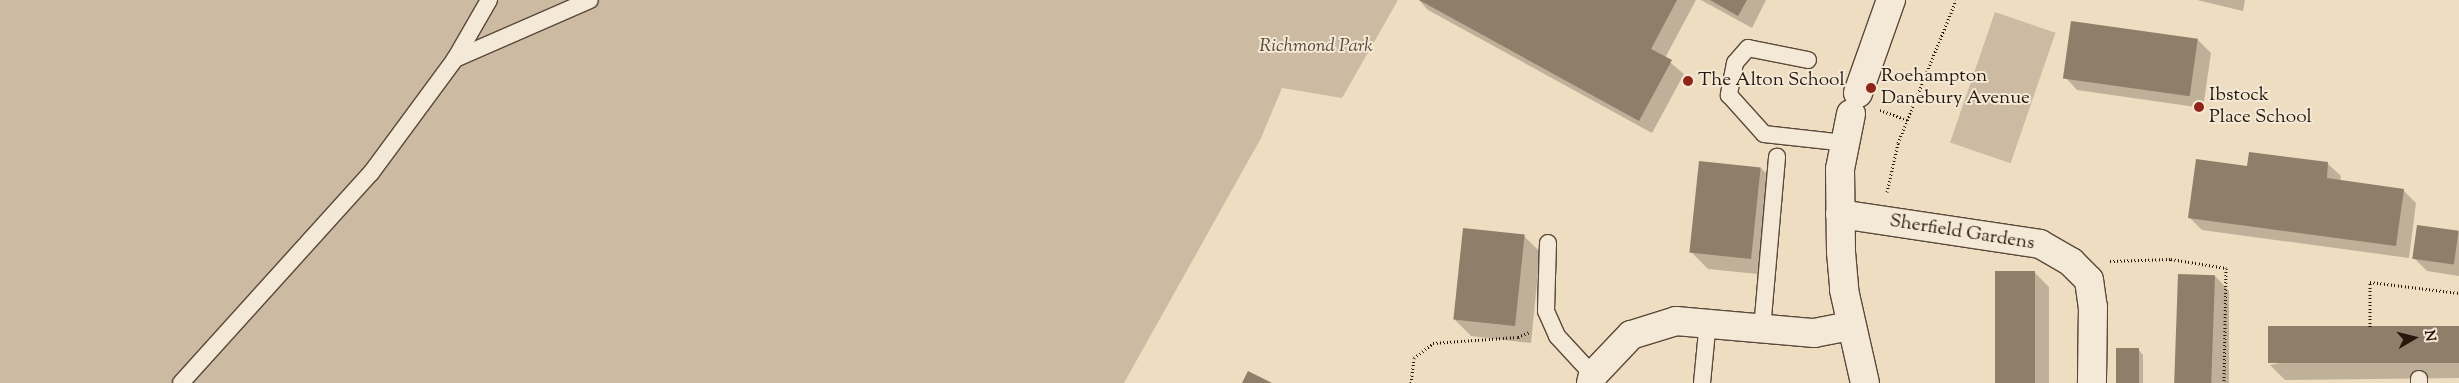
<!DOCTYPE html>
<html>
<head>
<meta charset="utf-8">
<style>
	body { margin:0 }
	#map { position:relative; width:2459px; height:383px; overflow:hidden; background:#eeddc0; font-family:"Sorts Mill Goudy",serif }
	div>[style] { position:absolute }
	.green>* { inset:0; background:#ccbba2; transform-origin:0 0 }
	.shadow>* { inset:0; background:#0003 }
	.building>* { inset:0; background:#8f7e6a; transform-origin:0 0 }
	.path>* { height:3px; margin-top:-1.5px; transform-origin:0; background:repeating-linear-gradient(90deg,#28170d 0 1px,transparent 0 3.5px) }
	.roads { filter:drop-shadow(1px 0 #5a483a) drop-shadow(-1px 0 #5a483a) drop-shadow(0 1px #5a483a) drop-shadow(0 -1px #5a483a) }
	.lane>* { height:16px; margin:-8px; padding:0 8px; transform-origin:8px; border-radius:8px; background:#f4e9d6 }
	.street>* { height:28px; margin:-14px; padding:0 14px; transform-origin:14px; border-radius:14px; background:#f4e9d6 }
	.dots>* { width:14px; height:14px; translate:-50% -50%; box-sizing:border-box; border:2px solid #f4e9d6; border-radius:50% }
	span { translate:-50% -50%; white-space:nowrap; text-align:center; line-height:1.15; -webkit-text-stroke:4px #f4e9d6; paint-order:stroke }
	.park-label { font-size:19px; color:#59483a; font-style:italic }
	.poi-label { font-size:19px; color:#28170d }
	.left { translate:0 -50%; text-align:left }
	.street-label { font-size:19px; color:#28170d }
	.north { position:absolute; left:2389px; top:313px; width:50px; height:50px; -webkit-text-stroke:4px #f4e9d6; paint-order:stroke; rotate:82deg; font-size:14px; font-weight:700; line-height:20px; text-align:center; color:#28170d }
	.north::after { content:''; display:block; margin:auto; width:18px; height:22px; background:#28170d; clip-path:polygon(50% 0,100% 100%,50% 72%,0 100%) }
</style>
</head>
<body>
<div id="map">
	<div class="green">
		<i style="clip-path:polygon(0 0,1398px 0,1342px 98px,1282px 88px,1261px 138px,1124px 383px,0 383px)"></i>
		<i style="left:1995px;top:12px;width:64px;height:138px;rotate:19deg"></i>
	</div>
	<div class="shadow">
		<i style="clip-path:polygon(1419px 0,1696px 0,1665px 58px,1684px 74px,1652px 133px,1428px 10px)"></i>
		<i style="clip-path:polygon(1701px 0,1766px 0,1752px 28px)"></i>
		<i style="clip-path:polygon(2197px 0,2245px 0,2243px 11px)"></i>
		<i style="clip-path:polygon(2198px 40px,2211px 53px,2203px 108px,2077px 90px,2065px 77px)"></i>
		<i style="clip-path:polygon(2328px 164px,2341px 176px,2340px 181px,2403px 190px,2416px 203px,2409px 258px,2202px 230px,2189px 217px)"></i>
		<i style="clip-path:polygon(1761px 168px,1777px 185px,1768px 275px,1708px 269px,1691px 252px)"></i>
		<i style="clip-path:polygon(2459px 232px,2459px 276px,2427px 271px,2414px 258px)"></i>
		<i style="clip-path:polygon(1524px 236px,1540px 252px,1531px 343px,1471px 336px,1455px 320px)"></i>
		<i style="clip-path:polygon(2034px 272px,2049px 287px,2049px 383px,1996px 383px)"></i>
		<i style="clip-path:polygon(2215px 276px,2229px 291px,2229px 383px,2178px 383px)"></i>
		<i style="clip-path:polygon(2459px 327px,2459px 378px,2285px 380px,2270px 365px)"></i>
		<i style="clip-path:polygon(2138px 349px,2143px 355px,2143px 383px,2118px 383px)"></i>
	</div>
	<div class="building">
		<i style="clip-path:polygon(1419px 0,1677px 0,1651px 49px,1672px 60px,1639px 121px)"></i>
		<i style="clip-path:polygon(1710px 0,1747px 0,1738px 16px)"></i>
		<i style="left:2071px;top:21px;width:128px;height:58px;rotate:8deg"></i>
		<i style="clip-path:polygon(2249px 152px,2328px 162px,2327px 178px,2404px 189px,2396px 246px,2188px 218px,2196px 159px,2247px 166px)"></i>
		<i style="left:1699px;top:161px;width:62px;height:92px;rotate:6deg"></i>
		<i style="left:2417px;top:225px;width:42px;height:34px;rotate:8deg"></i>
		<i style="left:1463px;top:228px;width:62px;height:92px;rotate:6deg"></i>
		<i style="left:1995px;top:271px;width:40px;height:112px"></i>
		<i style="left:2178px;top:274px;width:37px;height:109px;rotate:2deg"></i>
		<i style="left:2459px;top:326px;width:37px;height:191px;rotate:90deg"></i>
		<i style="left:2116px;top:348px;width:23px;height:35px"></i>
		<i style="clip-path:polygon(1248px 371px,1272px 383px,1242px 383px)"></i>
	</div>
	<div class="path">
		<i style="left:1880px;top:110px;width:29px;rotate:20deg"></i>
		<i style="left:1887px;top:192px;width:50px;rotate:-77.3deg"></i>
		<i style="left:1898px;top:143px;width:154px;rotate:-67.9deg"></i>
		<i style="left:2110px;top:261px;width:61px;rotate:-1.9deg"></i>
		<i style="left:2171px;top:259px;width:56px;rotate:9.3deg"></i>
		<i style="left:2226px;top:268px;width:115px;rotate:91deg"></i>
		<i style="left:2370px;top:327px;width:45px;rotate:-90deg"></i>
		<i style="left:2370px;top:282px;width:90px;rotate:7deg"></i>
		<i style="left:1411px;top:383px;width:25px;rotate:-83deg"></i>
		<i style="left:1414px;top:358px;width:24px;rotate:-38deg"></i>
		<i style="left:1433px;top:343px;width:85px;rotate:-4deg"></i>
		<i style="left:1518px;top:337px;width:13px;rotate:-23deg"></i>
	</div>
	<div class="roads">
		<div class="lane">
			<i style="left:455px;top:59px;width:147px;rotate:-23.6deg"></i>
			<i style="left:1808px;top:60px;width:61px;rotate:-168.7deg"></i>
			<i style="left:1748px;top:48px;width:20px;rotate:131deg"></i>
			<i style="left:1735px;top:63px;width:33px;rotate:101deg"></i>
			<i style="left:1729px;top:95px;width:52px;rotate:48.1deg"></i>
			<i style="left:1764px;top:134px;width:81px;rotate:6.3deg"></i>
			<i style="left:1548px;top:243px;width:68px;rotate:91.7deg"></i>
			<i style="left:1546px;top:311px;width:27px;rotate:66deg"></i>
			<i style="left:1557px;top:336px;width:53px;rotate:47.3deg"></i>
			<i style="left:1762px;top:329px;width:173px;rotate:-85deg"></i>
			<i style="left:181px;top:383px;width:283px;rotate:-47.9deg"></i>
			<i style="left:371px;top:173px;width:142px;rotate:-53.6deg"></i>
			<i style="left:455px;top:59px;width:68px;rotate:-60deg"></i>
			<i style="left:1702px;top:383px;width:62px;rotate:-84.5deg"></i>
			<i style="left:2419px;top:383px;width:4px;rotate:-90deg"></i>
		</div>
		<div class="street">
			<i style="left:1858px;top:93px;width:99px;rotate:-70.5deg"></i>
			<i style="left:1851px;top:114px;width:56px;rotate:101.3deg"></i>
			<i style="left:1840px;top:169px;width:83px;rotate:89.3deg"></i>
			<i style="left:1841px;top:252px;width:38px;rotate:85deg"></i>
			<i style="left:1844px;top:290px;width:95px;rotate:77.3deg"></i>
			<i style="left:1840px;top:214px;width:202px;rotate:8.5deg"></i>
			<i style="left:2040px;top:244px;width:36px;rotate:30deg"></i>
			<i style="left:2071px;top:262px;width:25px;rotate:45deg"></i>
			<i style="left:2089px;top:280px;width:27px;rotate:82deg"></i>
			<i style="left:2093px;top:307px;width:76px;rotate:90.8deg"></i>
			<i style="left:1591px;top:383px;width:8px;rotate:-76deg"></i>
			<i style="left:1593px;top:375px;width:55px;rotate:-46.5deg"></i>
			<i style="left:1631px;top:335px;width:47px;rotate:-17.3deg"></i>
			<i style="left:1676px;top:321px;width:139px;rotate:5deg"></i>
			<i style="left:1814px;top:333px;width:38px;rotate:-11deg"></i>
		</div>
	</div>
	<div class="dots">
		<i style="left:1688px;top:81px;background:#8f2418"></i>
		<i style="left:1871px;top:88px;background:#8f2418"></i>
		<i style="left:2199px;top:107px;background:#8f2418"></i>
	</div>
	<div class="park-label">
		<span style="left:1316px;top:47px">Richmond Park</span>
	</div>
	<div class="poi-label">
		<span class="left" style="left:1881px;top:88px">Roehampton<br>Danebury Avenue</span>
		<span class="left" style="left:1698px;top:81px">The Alton School</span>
		<span class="left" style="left:2209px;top:107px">Ibstock<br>Place School</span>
	</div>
	<div class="street-label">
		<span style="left:1962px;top:233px;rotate:9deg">Sherfield Gardens</span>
	</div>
	<div class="north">N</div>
</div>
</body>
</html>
